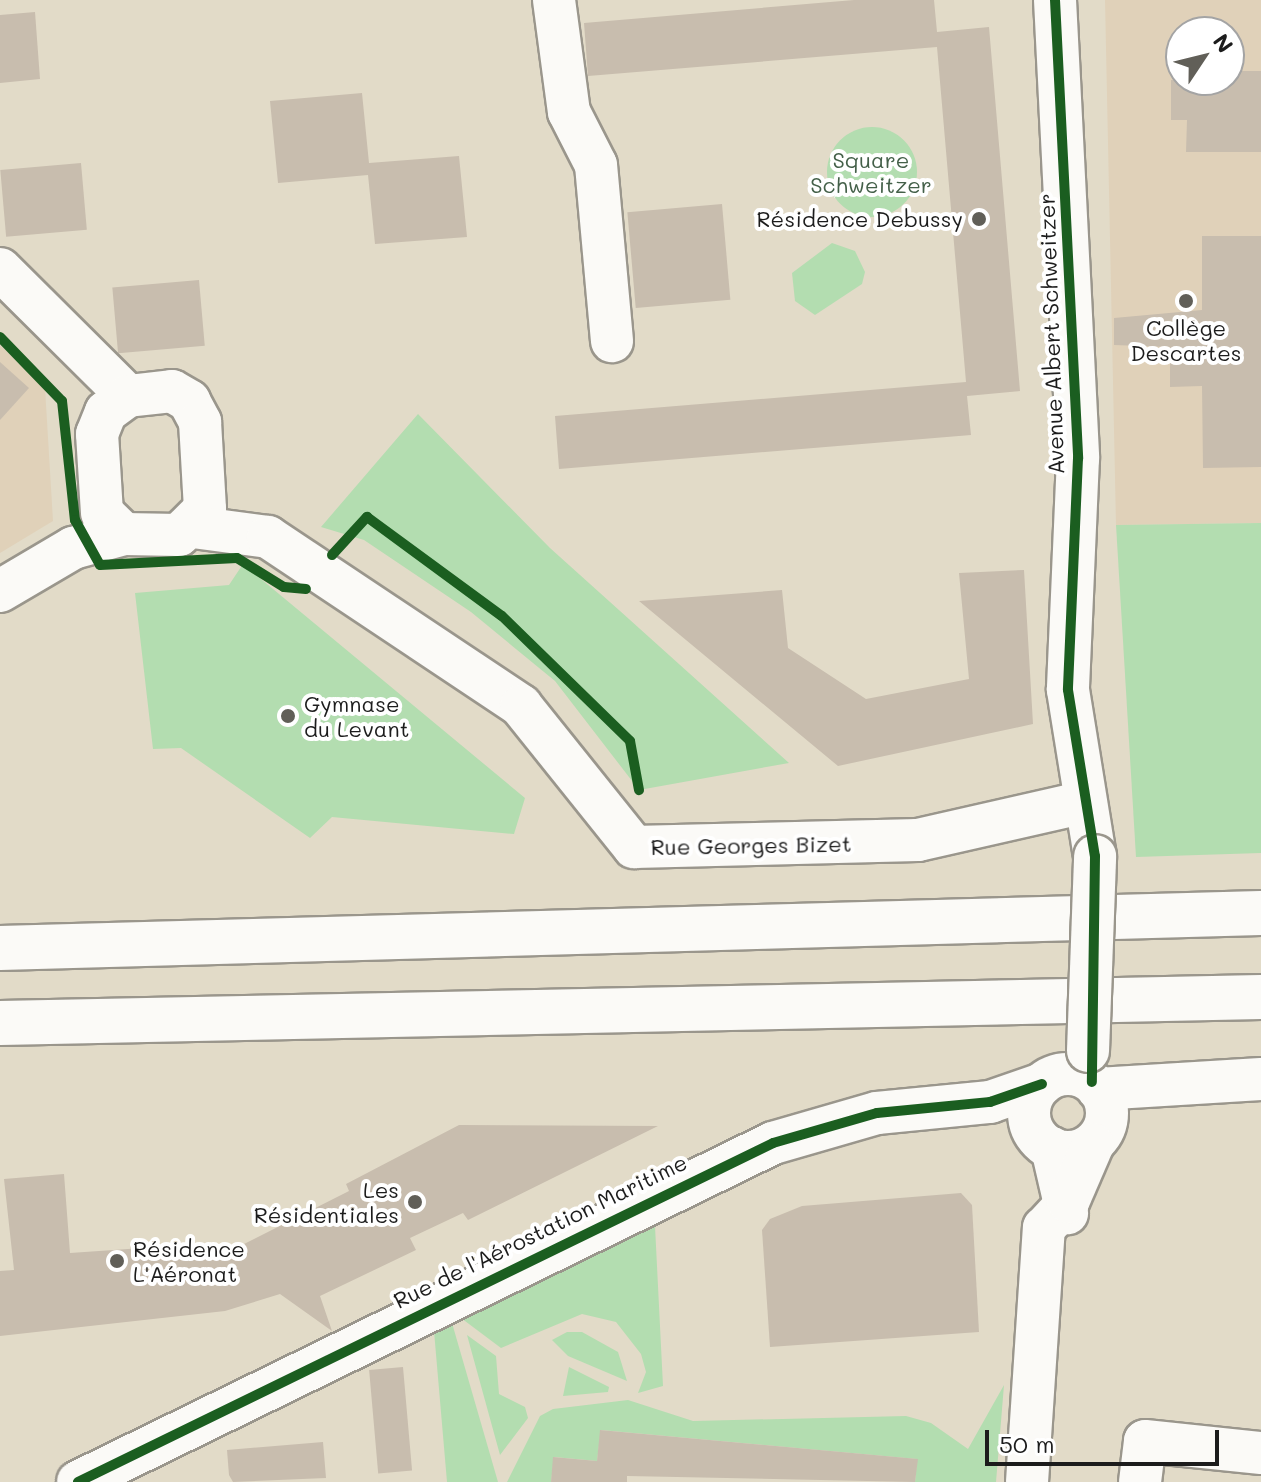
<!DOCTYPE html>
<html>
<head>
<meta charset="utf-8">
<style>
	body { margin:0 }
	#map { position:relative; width:1261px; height:1482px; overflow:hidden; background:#e2dbc8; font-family:Mali,sans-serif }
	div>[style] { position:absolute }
	.built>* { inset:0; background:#e0d1b9 }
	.green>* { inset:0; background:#b3ddb0 }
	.round { border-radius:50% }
	.building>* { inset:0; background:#c8bdae; transform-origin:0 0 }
	.roads { filter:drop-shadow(2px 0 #9a968c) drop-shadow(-2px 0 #9a968c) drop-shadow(0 2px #9a968c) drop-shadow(0 -2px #9a968c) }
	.minor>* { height:42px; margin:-21px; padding:0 21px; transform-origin:21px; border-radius:21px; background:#fbfaf7 }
	.minor>.ring { margin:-21px; padding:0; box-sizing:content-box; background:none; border:42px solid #fbfaf7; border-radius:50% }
	.highway>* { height:44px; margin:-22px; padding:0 22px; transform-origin:22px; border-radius:22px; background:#fbfaf7 }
	.bridges { filter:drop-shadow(2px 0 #9a968c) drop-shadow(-2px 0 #9a968c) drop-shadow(0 2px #9a968c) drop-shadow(0 -2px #9a968c) }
	.minor-bridge>* { height:42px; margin:-21px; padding:0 21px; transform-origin:21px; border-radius:21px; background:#fbfaf7 }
	.cycleway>* { height:10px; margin:-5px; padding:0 5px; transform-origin:5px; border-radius:5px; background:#1b5e20 }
	.dots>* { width:22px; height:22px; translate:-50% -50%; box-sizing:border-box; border:4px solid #fff; border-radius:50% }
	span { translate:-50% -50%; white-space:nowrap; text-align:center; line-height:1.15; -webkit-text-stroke:8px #fff; paint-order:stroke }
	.park-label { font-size:22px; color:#446049 }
	.poi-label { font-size:22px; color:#1c1c1c }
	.right { translate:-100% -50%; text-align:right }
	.left { translate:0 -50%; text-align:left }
	.street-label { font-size:22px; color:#1c1c1c }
	.north { position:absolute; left:1165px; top:16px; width:80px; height:80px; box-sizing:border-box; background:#fff; border:2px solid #a4a4a4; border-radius:50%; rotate:55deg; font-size:22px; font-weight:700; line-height:32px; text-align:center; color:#1c1c1c }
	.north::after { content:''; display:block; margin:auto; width:28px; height:36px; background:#615f58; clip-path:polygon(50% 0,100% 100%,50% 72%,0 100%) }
	.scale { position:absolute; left:985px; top:1430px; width:234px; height:36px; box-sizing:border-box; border:4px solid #1c1c1c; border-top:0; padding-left:10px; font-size:24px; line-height:28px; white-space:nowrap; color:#1c1c1c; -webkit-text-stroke:6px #fff; paint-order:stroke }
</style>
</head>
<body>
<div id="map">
	<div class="built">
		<i style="clip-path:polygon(evenodd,1105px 0,1261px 0,1261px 523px,1116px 525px,1105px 0,1181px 32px,1229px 32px,1229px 80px,1181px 80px,1181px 32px)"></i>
		<i style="clip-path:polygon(0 345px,45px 388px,53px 521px,0 553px)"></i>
	</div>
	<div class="green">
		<i class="round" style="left:827px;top:127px;width:90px;height:90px"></i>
		<i style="clip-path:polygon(832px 243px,855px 251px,865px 272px,862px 284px,815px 315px,795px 301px,792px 273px)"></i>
		<i style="clip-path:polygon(418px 414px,550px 548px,789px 763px,639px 790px,555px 681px,471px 612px,364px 540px,321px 527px)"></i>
		<i style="clip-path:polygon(1261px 523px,1261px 853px,1136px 857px,1116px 525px)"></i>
		<i style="clip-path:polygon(243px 564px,525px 798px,514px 834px,332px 817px,310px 838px,181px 748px,153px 749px,135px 593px,229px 585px)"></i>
		<i style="clip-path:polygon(655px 1226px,663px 1386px,638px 1393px,646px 1372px,641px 1354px,616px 1322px,582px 1314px,501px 1348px,461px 1318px)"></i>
		<i style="clip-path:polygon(452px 1323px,498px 1482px,447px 1482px,434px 1331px)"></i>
		<i style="clip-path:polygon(567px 1332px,582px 1332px,618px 1352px,627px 1381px,568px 1356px,552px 1340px)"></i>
		<i style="clip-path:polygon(467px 1335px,496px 1356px,499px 1394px,525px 1407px,528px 1418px,500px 1455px)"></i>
		<i style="clip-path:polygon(569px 1367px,609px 1387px,608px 1392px,563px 1396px)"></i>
		<i style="clip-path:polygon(1004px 1385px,996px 1482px,915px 1482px,917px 1459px,601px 1430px,597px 1461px,554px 1457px,551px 1482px,507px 1482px,540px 1416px,553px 1409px,628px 1400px,693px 1421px,906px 1416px,931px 1423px,968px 1449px)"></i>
	</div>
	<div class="building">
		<i style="clip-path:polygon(854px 0,934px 0,937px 32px,989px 27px,1020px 391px,967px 396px,971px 435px,559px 469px,555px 416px,966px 382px,937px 47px,588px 76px,584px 23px)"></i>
		<i style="clip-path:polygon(35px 12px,40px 79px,0 83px,0 15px)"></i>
		<i style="clip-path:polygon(1229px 71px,1261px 71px,1261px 152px,1186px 152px,1187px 120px,1171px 120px,1171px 80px,1229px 80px)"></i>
		<i style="clip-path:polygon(362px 93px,369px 163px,459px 156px,467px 237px,375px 244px,368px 175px,278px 183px,270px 101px)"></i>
		<i style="left:81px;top:163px;width:67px;height:81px;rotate:85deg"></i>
		<i style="left:722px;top:204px;width:96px;height:95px;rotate:85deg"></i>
		<i style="clip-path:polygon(1202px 236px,1261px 236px,1261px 467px,1203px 468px,1202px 386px,1170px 387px,1170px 347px,1114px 345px,1114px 318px,1202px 310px)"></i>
		<i style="left:199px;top:280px;width:66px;height:87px;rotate:85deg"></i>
		<i style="clip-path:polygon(0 362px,29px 388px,0 420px)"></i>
		<i style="clip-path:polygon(1024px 570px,1033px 724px,838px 766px,639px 601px,782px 590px,788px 648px,866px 699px,969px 679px,959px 573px)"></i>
		<i style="clip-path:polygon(459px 1125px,658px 1126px,468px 1220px,463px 1213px,410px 1238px,416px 1250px,320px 1296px,332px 1331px,280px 1294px,225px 1311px,0 1336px,0 1271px,14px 1270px,4px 1179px,64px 1174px,70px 1253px,186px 1245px,186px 1251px,206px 1250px,218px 1258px,230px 1244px,236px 1248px,349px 1191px,346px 1184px)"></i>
		<i style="clip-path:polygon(961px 1193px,972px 1205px,979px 1332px,770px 1347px,762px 1230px,770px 1219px,802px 1206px)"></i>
		<i style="left:403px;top:1367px;width:104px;height:34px;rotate:85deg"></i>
		<i style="clip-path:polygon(600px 1430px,918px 1459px,915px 1482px,627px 1476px,627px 1482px,551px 1482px,553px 1457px,597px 1461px)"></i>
		<i style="clip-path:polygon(323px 1442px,326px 1478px,233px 1482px,229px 1475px,227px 1450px)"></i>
	</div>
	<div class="roads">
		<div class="minor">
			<i style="left:554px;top:0;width:113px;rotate:82.4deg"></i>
			<i style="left:569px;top:112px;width:59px;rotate:63deg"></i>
			<i style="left:596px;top:165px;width:177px;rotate:84.8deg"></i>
			<i style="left:1055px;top:0;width:459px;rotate:87.1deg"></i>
			<i style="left:1078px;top:458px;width:232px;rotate:92.5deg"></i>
			<i style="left:1068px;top:690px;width:168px;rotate:80.8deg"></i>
			<i style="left:0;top:269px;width:180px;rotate:44.8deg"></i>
			<i style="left:172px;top:391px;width:20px;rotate:30deg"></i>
			<i style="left:189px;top:401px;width:24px;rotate:62deg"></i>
			<i style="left:200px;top:422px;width:87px;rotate:86.7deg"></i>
			<i style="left:205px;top:509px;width:37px;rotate:135deg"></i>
			<i style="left:179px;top:535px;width:55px;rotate:-179deg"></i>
			<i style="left:124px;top:534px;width:30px;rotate:-136deg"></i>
			<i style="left:102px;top:513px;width:79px;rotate:-93.6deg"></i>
			<i style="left:97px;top:434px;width:24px;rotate:-68deg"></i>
			<i style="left:106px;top:412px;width:27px;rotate:-36deg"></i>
			<i style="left:128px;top:396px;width:44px;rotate:-6.5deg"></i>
			<i style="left:193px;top:527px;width:76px;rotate:7.6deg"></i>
			<i style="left:268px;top:537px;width:304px;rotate:33.7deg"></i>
			<i style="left:521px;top:706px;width:181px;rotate:51.3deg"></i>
			<i style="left:634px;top:847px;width:284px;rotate:-1.4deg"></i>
			<i style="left:918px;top:840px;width:167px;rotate:-12.8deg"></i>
			<i style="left:0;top:591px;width:85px;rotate:-30.5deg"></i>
			<i style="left:73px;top:548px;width:53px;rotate:-15.4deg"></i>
			<i class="ring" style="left:1029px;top:1074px;width:36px;height:36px"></i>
			<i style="left:1098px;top:1089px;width:163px;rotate:-3.5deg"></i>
			<i style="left:1052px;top:1148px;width:67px;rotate:77deg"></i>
			<i style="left:78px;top:1482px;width:773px;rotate:-26deg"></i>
			<i style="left:773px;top:1143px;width:108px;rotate:-16.1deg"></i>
			<i style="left:877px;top:1113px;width:114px;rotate:-5.6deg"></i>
			<i style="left:990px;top:1102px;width:55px;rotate:-19.1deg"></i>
			<i style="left:1027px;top:1482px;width:255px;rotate:-86.2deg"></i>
			<i style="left:1044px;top:1228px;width:35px;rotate:-47deg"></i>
			<i style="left:1068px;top:1202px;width:63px;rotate:-66.7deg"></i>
			<i style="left:1140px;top:1482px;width:41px;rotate:-83deg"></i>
			<i style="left:1145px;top:1441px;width:117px;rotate:5.9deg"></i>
		</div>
		<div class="highway">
			<i style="left:0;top:948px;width:1261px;rotate:-1.59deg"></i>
			<i style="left:0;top:1023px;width:1261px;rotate:-1.18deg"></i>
		</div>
	</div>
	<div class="bridges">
		<div class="minor-bridge">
			<i style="left:1088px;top:1051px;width:195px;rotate:-87.9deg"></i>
		</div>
	</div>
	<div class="cycleway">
		<i style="left:1055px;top:0;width:459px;rotate:87.1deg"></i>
		<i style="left:1078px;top:458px;width:232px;rotate:92.5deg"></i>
		<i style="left:1068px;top:690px;width:168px;rotate:80.8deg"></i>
		<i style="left:1095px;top:856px;width:226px;rotate:90.8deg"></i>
		<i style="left:0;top:337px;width:89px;rotate:45.9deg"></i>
		<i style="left:62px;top:401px;width:120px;rotate:83.8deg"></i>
		<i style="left:75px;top:520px;width:51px;rotate:60.9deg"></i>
		<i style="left:100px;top:565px;width:137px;rotate:-2.9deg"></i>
		<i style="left:237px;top:558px;width:55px;rotate:31.7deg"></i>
		<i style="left:284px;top:587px;width:22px;rotate:5deg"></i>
		<i style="left:332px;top:555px;width:52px;rotate:-47.4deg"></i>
		<i style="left:367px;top:517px;width:167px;rotate:36.3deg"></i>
		<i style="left:502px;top:616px;width:179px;rotate:44.3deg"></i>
		<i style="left:630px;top:741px;width:50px;rotate:79.6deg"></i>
		<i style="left:78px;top:1482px;width:773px;rotate:-26deg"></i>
		<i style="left:773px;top:1143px;width:108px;rotate:-16.1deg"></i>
		<i style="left:877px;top:1113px;width:114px;rotate:-5.6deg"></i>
		<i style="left:990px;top:1102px;width:55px;rotate:-19.1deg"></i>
	</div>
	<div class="dots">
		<i style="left:979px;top:219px;background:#615f58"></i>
		<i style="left:1186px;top:301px;background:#615f58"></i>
		<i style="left:288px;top:716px;background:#615f58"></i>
		<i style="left:415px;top:1202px;background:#615f58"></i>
		<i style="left:117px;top:1261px;background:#615f58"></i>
	</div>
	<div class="park-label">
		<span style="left:871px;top:172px">Square<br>Schweitzer</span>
	</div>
	<div class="poi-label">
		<span class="right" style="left:963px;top:219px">Résidence Debussy</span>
		<span style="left:1186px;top:340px">Collège<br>Descartes</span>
		<span class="left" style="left:304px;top:716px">Gymnase<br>du Levant</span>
		<span class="right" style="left:399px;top:1202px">Les<br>Résidentiales</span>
		<span class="left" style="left:133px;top:1261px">Résidence<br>L'Aéronat</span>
	</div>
	<div class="street-label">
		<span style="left:1051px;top:334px;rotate:-92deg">Avenue Albert Schweitzer</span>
		<span style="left:751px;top:845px;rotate:-1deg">Rue Georges Bizet</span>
		<span style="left:540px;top:1231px;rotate:-26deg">Rue de l'Aérostation Maritime</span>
	</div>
	<div class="north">N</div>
	<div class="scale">50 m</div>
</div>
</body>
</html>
